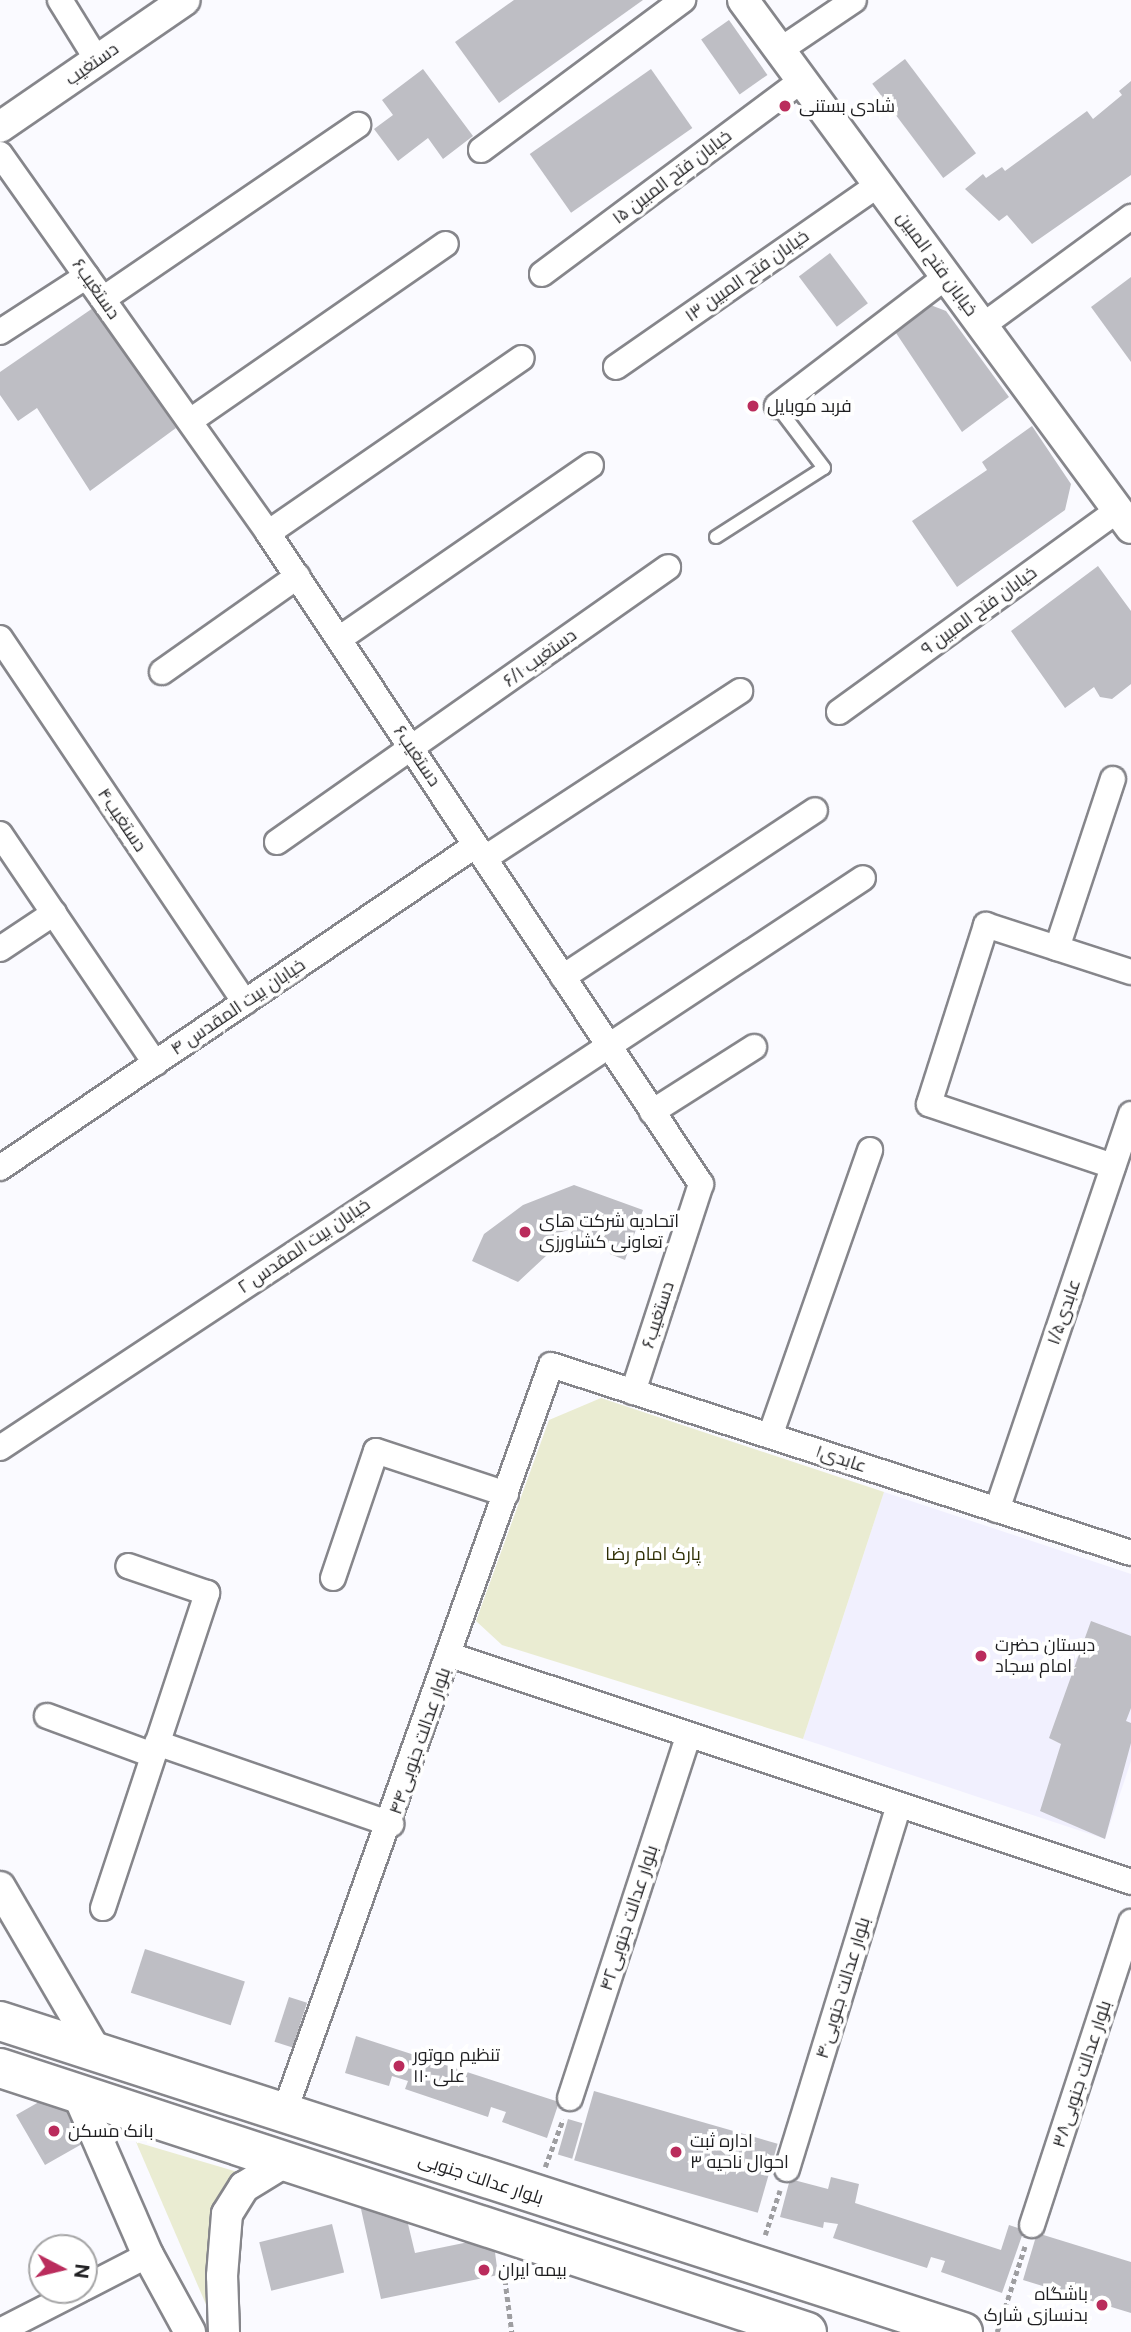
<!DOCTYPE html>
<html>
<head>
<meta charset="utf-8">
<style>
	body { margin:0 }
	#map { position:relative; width:1131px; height:2332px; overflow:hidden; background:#fafaff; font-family:"Public Sans",Cairo,sans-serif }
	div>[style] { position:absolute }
	.built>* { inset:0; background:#f1f0fe }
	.green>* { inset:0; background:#eaecd2 }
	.building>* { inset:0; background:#bebec4; transform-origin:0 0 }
	.path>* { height:4.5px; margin-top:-2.25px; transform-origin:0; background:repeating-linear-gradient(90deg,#9e9ea1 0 5px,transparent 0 8.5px) }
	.roads { filter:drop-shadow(2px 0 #86868b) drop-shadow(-2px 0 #86868b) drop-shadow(0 2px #86868b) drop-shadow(0 -2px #86868b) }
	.service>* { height:12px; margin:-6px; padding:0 6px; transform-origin:6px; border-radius:6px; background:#fff }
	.minor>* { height:24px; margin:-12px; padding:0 12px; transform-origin:12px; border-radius:12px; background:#fff }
	.tertiary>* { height:30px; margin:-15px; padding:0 15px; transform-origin:15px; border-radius:15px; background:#fff }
	.primary>* { height:38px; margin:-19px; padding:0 19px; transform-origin:19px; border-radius:19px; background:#fff }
	.dots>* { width:19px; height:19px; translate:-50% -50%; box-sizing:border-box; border:4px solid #fff; border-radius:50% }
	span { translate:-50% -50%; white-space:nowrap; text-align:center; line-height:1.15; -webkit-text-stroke:7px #fff; paint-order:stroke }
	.street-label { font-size:18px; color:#1f1f21 }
	.poi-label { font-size:18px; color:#1f1f21 }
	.left { translate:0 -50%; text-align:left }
	.right { translate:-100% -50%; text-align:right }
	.park-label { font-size:18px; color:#2e2e03 }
	.north { position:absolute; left:28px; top:2234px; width:70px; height:70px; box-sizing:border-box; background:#fff; border:2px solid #a5a5a6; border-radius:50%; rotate:97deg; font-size:19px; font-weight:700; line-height:28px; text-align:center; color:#1f1f21 }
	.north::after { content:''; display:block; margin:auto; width:24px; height:32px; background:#ba2c5c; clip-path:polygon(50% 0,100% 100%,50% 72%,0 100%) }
</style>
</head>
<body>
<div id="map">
	<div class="built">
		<i style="clip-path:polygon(884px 1492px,1131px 1574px,1131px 1761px,1105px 1839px,803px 1739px)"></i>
	</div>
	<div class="green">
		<i style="clip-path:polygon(601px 1398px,884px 1492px,803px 1739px,502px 1645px,476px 1621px,549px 1420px)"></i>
		<i style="clip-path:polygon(136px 2142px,241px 2173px,214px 2323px)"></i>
	</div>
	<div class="building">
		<i style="clip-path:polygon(514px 0,643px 0,499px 103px,455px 42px)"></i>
		<i style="left:729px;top:20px;width:67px;height:34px;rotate:55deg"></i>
		<i style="left:905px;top:59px;width:118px;height:41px;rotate:53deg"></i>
		<i style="clip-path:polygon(423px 69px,473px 136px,443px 159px,428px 138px,398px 161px,374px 129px,393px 115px,382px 100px)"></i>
		<i style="left:651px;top:69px;width:72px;height:148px;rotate:55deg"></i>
		<i style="clip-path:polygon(1131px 81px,1131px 175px,1032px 244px,1007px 215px,999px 221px,965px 189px,983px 174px,986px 178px,1002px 167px,1005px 171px,1087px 111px,1093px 119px,1122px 95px,1119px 91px)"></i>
		<i style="left:830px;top:253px;width:63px;height:39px;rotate:53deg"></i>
		<i style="clip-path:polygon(1131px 277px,1131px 362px,1091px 307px)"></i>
		<i style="clip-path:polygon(928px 304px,946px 311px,1009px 397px,962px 432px,894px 330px)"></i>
		<i style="clip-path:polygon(93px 308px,176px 428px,90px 491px,37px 408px,18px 421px,0 395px,0 372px)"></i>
		<i style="clip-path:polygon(1032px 426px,1071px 484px,1065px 510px,957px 587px,912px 521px,987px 470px,982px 462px)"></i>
		<i style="clip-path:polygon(1098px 566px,1131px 611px,1131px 684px,1112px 699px,1100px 697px,1094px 687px,1065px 708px,1011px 631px)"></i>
		<i style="clip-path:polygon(574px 1185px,643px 1210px,625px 1260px,610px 1254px,609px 1245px,581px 1247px,569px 1230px,554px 1234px,561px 1242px,518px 1282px,472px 1261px,484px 1234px,523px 1205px)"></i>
		<i style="clip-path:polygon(1091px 1621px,1131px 1636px,1131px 1708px,1126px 1721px,1131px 1723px,1131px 1743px,1105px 1839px,1040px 1811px,1061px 1744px,1049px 1738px)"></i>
		<i style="left:145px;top:1949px;width:105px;height:46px;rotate:18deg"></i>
		<i style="left:289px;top:1997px;width:19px;height:47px;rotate:18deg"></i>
		<i style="clip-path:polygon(356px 2036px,559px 2102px,547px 2138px,502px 2122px,506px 2112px,491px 2107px,488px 2117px,405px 2089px,408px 2081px,392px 2076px,389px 2086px,345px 2073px)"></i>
		<i style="left:594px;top:2091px;width:191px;height:72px;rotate:16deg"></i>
		<i style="clip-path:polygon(53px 2094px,89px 2128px,77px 2135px,82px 2144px,45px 2165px,16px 2115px)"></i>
		<i style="left:568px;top:2119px;width:15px;height:37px;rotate:16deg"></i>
		<i style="clip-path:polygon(831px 2177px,859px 2184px,855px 2203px,1001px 2250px,1009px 2225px,1024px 2230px,1002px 2293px,941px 2272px,945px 2261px,931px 2257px,927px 2268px,833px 2238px,838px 2224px,824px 2222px,823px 2228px,780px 2217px,790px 2179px,828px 2189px)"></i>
		<i style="clip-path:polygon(402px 2199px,415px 2253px,493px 2237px,498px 2275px,381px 2299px,361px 2209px)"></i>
		<i style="left:332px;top:2224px;width:50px;height:75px;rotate:76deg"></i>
		<i style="clip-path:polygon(1037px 2233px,1131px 2262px,1131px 2313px,1023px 2280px)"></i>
	</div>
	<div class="path">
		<i style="left:545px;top:2167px;width:51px;rotate:-69.4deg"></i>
		<i style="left:765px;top:2235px;width:47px;rotate:-71.6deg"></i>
		<i style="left:503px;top:2263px;width:70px;rotate:82.6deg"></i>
		<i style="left:997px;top:2332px;width:90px;rotate:-72deg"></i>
	</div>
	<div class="roads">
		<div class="service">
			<i style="left:716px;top:537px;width:128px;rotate:-32.6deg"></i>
			<i style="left:824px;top:468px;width:78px;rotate:-127.2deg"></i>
		</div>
		<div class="minor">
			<i style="left:60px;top:0;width:70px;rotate:58.3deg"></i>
			<i style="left:780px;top:50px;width:89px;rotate:-34deg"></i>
			<i style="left:481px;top:150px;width:252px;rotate:-36.6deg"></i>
			<i style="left:0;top:154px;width:464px;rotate:54.7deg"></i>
			<i style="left:268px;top:533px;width:782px;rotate:56.37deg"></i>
			<i style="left:701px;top:1184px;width:219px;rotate:108.1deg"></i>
			<i style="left:542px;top:274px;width:324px;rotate:-36.7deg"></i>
			<i style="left:103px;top:299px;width:309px;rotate:-34.3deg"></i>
			<i style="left:982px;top:326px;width:185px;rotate:-36.2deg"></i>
			<i style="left:0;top:332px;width:103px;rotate:-32.8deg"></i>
			<i style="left:616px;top:367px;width:320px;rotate:-34.8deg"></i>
			<i style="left:777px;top:406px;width:214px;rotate:-37.4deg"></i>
			<i style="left:190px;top:421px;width:311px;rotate:-34.7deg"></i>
			<i style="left:268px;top:533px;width:308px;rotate:-34.6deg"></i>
			<i style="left:0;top:638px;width:439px;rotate:56.1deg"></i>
			<i style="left:339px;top:639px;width:306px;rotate:-34.6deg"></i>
			<i style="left:162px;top:672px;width:166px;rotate:-35.2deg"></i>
			<i style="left:839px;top:712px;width:344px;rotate:-35.9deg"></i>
			<i style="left:0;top:834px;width:277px;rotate:55.9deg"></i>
			<i style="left:277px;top:842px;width:478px;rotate:-35.1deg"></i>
			<i style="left:485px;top:858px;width:305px;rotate:-33.2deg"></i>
			<i style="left:1057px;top:948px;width:178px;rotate:-71.7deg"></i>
			<i style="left:0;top:949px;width:65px;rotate:-33.7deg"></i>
			<i style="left:563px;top:977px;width:302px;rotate:-33.5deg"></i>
			<i style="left:652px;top:1112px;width:121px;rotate:-32.5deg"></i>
			<i style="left:1113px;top:1166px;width:194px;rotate:-161.4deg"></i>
			<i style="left:929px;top:1104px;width:188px;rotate:-72.3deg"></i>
			<i style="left:986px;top:925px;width:152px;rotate:18deg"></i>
			<i style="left:0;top:1168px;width:575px;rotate:-34.16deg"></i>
			<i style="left:770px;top:1436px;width:303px;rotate:-70.7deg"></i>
			<i style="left:0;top:1448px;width:1034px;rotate:-33.44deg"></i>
			<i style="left:997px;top:1510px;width:418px;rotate:-71.3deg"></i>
			<i style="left:333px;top:1578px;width:134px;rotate:-71.3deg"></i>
			<i style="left:376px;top:1451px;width:137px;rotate:18.3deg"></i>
			<i style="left:450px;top:1655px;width:718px;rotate:18.43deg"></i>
			<i style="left:47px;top:1716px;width:113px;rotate:20.2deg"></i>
			<i style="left:157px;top:1743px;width:248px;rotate:19.1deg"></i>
			<i style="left:103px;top:1908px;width:332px;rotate:-71.7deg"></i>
			<i style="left:207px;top:1593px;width:83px;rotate:-161.1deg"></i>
			<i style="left:570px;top:2098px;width:379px;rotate:-71.9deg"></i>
			<i style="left:283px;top:2116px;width:797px;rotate:-70.36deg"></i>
			<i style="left:551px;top:1365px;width:610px;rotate:17.96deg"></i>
			<i style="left:787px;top:2169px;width:380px;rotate:-72.9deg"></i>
			<i style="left:1032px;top:2225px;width:319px;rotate:-71.9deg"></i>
			<i style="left:84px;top:2288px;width:72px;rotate:-27.3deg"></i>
			<i style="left:0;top:2331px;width:90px;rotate:-27.1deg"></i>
		</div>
		<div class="tertiary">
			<i style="left:743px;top:0;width:655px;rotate:53.69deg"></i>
			<i style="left:0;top:127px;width:224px;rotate:-34.5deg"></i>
			<i style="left:0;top:1887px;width:194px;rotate:59.7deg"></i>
			<i style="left:77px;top:2092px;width:178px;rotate:66.5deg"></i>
			<i style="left:148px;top:2255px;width:88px;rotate:61.4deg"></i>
			<i style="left:224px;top:2332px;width:56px;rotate:-92deg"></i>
			<i style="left:222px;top:2276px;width:62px;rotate:-85.4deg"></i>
			<i style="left:227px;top:2214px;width:32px;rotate:-58deg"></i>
			<i style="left:244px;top:2187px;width:52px;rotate:-31.5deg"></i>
		</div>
		<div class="primary">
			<i style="left:0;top:2021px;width:1012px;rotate:17.9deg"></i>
			<i style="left:0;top:2068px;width:849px;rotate:18.11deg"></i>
		</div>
	</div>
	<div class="dots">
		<i style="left:785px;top:106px;background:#ba2c5c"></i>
		<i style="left:753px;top:406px;background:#ba2c5c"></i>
		<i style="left:525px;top:1232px;background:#ba2c5c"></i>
		<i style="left:981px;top:1656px;background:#ba2c5c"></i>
		<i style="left:399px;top:2066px;background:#ba2c5c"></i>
		<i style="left:54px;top:2131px;background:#ba2c5c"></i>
		<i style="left:676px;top:2152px;background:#ba2c5c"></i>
		<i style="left:484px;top:2270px;background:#ba2c5c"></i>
		<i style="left:1102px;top:2305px;background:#ba2c5c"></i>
	</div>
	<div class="street-label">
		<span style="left:92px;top:64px;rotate:-35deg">دستغیب</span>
		<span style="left:672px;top:177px;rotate:-37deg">خیابان فتح المبین ۱۵</span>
		<span style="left:937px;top:264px;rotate:54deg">خیابان فتح المبین</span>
		<span style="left:747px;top:276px;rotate:-35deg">خیابان فتح المبین ۱۳</span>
		<span style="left:96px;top:289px;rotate:55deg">دستغیب۶</span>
		<span style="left:979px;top:611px;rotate:-36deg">خیابان فتح المبین ۹</span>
		<span style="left:540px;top:658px;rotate:-36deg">دستغیب۶/۱۰</span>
		<span style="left:417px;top:756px;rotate:56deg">دستغیب۶</span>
		<span style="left:122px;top:820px;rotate:56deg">دستغیب۴</span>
		<span style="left:238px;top:1007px;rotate:-34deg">خیابان بیت المقدس ۴</span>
		<span style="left:304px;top:1246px;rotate:-34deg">خیابان بیت المقدس ۲</span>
		<span style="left:1064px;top:1312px;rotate:-71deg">عابدی۱/۵</span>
		<span style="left:658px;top:1315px;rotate:-72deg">دستغیب۶</span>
		<span style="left:841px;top:1459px;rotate:18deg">۱عابدی</span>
		<span style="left:420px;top:1741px;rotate:-71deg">بلوار عدالت جنوبی۴۴</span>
		<span style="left:629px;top:1918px;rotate:-72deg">بلوار عدالت جنوبی۴۲</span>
		<span style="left:843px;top:1988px;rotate:-73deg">بلوار عدالت جنوبی۴۰</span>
		<span style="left:1082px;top:2074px;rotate:-72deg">بلوار عدالت جنوبی۳۸</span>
		<span style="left:481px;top:2179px;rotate:18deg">بلوار عدالت جنوبی</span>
	</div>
	<div class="poi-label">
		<span class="left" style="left:799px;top:106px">شادی بستنی</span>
		<span class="left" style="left:767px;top:406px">فربد موبایل</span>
		<span class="left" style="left:539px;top:1232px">اتحادیه شرکت های<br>تعاونی کشاورزی</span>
		<span class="left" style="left:995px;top:1656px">دبستان حضرت<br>امام سجاد</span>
		<span class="left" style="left:413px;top:2066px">تنظیم موتور<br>علی ۱۱۰</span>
		<span class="left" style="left:68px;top:2131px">بانک مسکن</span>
		<span class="left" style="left:690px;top:2152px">اداره ثبت<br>احوال ناحیه ۳</span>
		<span class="left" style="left:498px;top:2270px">بیمه ایران</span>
		<span class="right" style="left:1088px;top:2305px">باشگاه<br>بدنسازی شارک</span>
	</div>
	<div class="park-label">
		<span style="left:653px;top:1554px">پارک امام رضا</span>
	</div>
	<div class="north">N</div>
</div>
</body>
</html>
